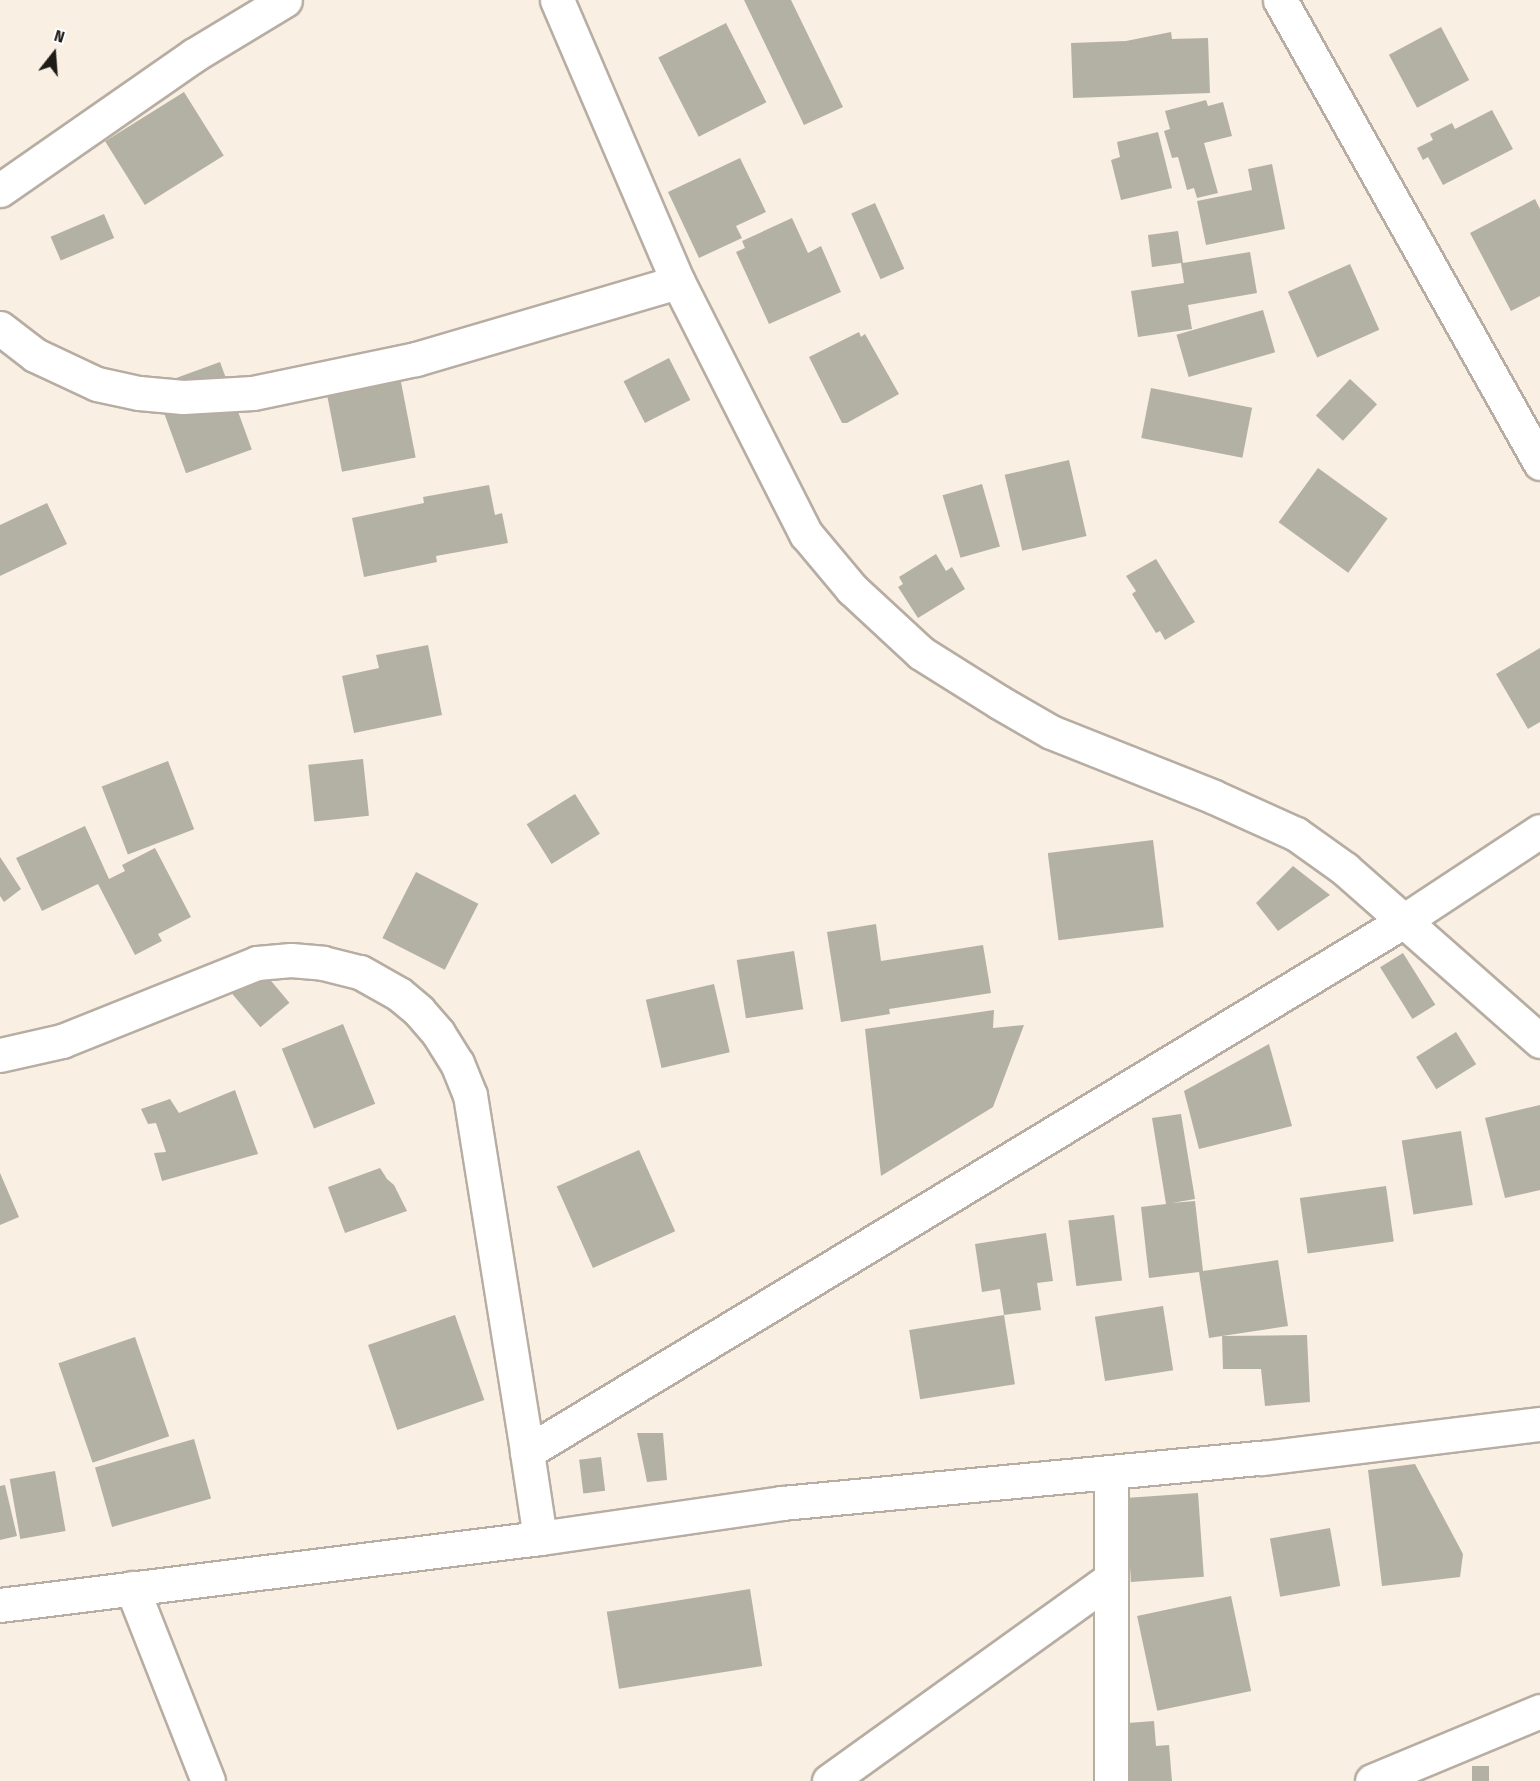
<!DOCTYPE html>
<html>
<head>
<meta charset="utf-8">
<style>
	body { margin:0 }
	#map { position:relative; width:1540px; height:1781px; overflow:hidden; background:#f9efe2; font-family:"Fira Sans Condensed",sans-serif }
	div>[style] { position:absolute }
	.building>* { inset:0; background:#b3b1a3; transform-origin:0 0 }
	.roads { filter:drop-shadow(2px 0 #b7ada2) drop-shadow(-2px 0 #b7ada2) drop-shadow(0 2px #b7ada2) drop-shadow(0 -2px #b7ada2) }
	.street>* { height:33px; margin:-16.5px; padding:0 16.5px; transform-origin:16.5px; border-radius:16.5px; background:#fff }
	.secondary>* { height:33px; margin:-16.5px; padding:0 16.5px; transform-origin:16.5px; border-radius:16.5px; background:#fff }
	span { translate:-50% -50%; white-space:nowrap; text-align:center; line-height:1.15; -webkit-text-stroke:4.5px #fff; paint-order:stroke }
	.north { position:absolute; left:24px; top:24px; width:60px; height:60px; -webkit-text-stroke:4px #fff; paint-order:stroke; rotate:17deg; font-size:16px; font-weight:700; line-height:24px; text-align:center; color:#1f1c17 }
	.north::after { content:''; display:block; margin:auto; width:21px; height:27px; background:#1f1c17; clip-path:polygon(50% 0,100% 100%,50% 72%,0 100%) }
</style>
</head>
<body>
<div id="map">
	<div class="building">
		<i style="clip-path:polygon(744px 0,791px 0,843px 107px,804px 125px)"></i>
		<i style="left:726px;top:23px;width:89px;height:76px;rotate:63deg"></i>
		<i style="left:1441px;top:27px;width:60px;height:59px;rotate:62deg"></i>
		<i style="clip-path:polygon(1171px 32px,1172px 39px,1208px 38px,1210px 93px,1073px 98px,1071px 43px,1126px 41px)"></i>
		<i style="left:184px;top:92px;width:75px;height:93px;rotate:58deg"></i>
		<i style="clip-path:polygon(1206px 100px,1208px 106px,1223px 102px,1232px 136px,1204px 143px,1218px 193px,1197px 198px,1194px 188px,1187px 190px,1178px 157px,1172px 158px,1164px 131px,1170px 129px,1165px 111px)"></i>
		<i style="clip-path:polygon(1492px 110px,1513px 149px,1443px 185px,1428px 157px,1423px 160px,1417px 148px,1433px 140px,1430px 134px,1452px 123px,1455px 129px)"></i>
		<i style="clip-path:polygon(1158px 132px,1172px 188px,1121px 200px,1111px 160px,1120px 157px,1117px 142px)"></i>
		<i style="clip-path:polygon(740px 158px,766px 212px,736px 226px,742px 238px,699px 258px,668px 192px)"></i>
		<i style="clip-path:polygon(1272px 164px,1285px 229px,1206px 245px,1197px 201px,1252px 190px,1248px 169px)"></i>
		<i style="clip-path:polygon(1535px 199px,1540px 209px,1540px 296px,1511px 311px,1470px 233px)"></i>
		<i style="left:875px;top:203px;width:72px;height:26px;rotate:66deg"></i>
		<i style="left:104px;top:214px;width:26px;height:58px;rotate:67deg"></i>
		<i style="clip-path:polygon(792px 218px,808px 253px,821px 246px,841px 292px,769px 324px,736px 252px,745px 248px,742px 241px)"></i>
		<i style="clip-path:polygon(1178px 231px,1183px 263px,1250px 252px,1257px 293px,1188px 305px,1192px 329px,1138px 337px,1131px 291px,1184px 283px,1181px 263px,1152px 267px,1148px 235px)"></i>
		<i style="left:1350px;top:264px;width:72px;height:68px;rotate:66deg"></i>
		<i style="left:1263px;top:310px;width:44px;height:90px;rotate:74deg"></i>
		<i style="clip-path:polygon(859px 332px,861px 337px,865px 334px,899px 394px,847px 423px,842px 423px,809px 357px)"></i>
		<i style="left:669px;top:358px;width:47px;height:51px;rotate:63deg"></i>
		<i style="left:220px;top:362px;width:93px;height:70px;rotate:70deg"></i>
		<i style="left:400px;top:377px;width:82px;height:75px;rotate:79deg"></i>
		<i style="left:1350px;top:379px;width:37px;height:50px;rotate:43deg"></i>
		<i style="left:1151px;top:388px;width:103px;height:51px;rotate:11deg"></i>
		<i style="left:1069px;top:460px;width:78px;height:66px;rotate:77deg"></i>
		<i style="left:1318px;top:468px;width:86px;height:67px;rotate:36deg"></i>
		<i style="left:982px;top:484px;width:65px;height:41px;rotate:74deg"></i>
		<i style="clip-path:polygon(489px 485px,495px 515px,502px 513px,508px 543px,436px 556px,437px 562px,364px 577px,352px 518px,424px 503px,423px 497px)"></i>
		<i style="clip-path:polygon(47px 503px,67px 544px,0 576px,0 525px)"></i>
		<i style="clip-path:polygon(936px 554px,946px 571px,952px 567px,965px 589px,918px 618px,898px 587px,903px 584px,899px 577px)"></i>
		<i style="clip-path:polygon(1156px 559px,1195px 622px,1165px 640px,1160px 631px,1156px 633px,1132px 594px,1136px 591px,1126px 576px)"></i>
		<i style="clip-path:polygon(428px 645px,442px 715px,354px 733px,342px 676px,379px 668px,376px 655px)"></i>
		<i style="clip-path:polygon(1540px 648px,1540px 722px,1528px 729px,1496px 674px)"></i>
		<i style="left:363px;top:759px;width:57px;height:55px;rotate:84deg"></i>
		<i style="left:168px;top:761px;width:73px;height:71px;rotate:69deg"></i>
		<i style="left:575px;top:794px;width:47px;height:57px;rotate:58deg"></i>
		<i style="clip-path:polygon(85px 826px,109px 879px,125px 871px,122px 865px,155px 848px,191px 917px,158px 934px,162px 941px,135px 955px,98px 884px,42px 911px,16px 858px)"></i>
		<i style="left:1153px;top:840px;width:88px;height:106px;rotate:83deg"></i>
		<i style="clip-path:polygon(0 857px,21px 889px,4px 902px,0 896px)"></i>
		<i style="clip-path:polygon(1293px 866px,1330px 895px,1278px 931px,1256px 903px)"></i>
		<i style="left:416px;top:872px;width:70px;height:74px;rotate:27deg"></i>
		<i style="clip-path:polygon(876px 924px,881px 961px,983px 945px,991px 993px,889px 1009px,890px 1014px,841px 1022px,827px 932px)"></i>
		<i style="left:794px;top:951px;width:59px;height:58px;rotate:81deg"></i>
		<i style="left:1403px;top:953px;width:61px;height:27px;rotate:58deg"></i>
		<i style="left:256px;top:963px;width:52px;height:38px;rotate:50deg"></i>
		<i style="left:714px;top:984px;width:70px;height:70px;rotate:77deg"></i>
		<i style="clip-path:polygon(994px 1010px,993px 1028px,1024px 1025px,993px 1107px,881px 1176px,865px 1029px)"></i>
		<i style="left:343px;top:1024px;width:86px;height:66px;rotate:68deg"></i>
		<i style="left:1456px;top:1032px;width:38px;height:47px;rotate:58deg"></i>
		<i style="clip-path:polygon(1269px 1044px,1292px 1126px,1199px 1149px,1184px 1091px)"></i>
		<i style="clip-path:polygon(235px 1090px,258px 1154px,162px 1181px,154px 1153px,166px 1152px,156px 1123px,148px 1124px,141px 1109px,170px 1099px,179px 1113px)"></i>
		<i style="clip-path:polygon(1540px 1105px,1540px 1190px,1505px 1198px,1485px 1118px)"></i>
		<i style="clip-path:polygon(1181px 1114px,1195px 1199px,1172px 1203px,1195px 1201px,1203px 1271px,1278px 1260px,1288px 1326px,1222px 1336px,1307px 1335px,1310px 1402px,1265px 1406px,1261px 1369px,1223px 1369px,1222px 1336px,1209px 1338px,1199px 1272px,1149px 1278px,1141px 1207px,1166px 1204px,1152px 1118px)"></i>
		<i style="left:1461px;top:1131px;width:75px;height:60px;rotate:81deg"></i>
		<i style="left:639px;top:1150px;width:89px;height:90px;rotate:66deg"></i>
		<i style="clip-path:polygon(380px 1168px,387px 1179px,394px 1185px,407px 1211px,345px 1233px,328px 1187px)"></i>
		<i style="clip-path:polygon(0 1173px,19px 1217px,0 1225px)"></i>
		<i style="left:1386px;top:1186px;width:56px;height:87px;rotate:82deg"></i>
		<i style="left:1114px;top:1215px;width:66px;height:46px;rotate:83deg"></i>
		<i style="clip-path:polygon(1046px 1233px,1053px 1281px,1037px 1283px,1041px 1310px,1004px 1315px,1000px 1289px,982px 1292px,975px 1244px)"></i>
		<i style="left:1163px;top:1306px;width:65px;height:69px;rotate:81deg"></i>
		<i style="left:455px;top:1315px;width:90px;height:92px;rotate:71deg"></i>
		<i style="left:1004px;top:1315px;width:70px;height:96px;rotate:81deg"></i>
		<i style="left:135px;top:1337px;width:105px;height:81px;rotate:71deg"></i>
		<i style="clip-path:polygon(637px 1433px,663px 1433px,667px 1480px,647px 1482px)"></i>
		<i style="left:194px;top:1439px;width:62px;height:103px;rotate:74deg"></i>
		<i style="left:601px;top:1457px;width:34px;height:22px;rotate:83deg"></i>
		<i style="clip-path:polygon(1415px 1464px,1463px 1554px,1460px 1577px,1382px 1586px,1368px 1470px)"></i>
		<i style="left:55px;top:1471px;width:61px;height:46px;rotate:80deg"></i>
		<i style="clip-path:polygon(5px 1485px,17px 1536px,0 1540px,0 1486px)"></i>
		<i style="left:1198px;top:1493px;width:84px;height:73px;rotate:86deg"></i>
		<i style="left:1330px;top:1528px;width:59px;height:61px;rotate:80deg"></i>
		<i style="left:750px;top:1589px;width:78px;height:145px;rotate:81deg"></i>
		<i style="left:1231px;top:1596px;width:97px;height:96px;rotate:78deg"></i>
		<i style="clip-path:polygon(1154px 1721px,1156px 1746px,1169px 1745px,1172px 1781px,1120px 1781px,1115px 1724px)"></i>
		<i style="left:1472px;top:1766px;width:17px;height:15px"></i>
	</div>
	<div class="roads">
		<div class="street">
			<i style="left:557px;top:0;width:307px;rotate:66.8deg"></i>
			<i style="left:678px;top:282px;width:283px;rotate:63.1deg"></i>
			<i style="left:806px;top:534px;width:72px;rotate:50.1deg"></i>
			<i style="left:852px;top:589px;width:94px;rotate:42.8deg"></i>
			<i style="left:921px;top:653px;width:92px;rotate:32.1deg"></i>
			<i style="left:999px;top:702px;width:60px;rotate:30deg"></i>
			<i style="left:1051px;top:732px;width:175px;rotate:21.7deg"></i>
			<i style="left:1214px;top:797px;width:90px;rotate:24.3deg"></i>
			<i style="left:1296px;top:834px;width:60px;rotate:35.5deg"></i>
			<i style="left:1345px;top:869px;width:260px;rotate:41.4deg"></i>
			<i style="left:1280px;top:0;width:531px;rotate:60.68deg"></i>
			<i style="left:0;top:190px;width:236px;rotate:-34.8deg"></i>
			<i style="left:194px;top:55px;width:106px;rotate:-31.1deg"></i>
			<i style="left:0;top:328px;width:44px;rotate:37.6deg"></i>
			<i style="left:35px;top:355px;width:68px;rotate:25.1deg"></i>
			<i style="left:97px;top:384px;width:43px;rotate:12.1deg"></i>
			<i style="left:139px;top:393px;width:44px;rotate:5.2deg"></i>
			<i style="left:183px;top:397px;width:70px;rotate:-3.3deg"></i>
			<i style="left:253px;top:393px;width:167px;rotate:-11.8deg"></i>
			<i style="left:416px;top:359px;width:273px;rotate:-16.4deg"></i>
			<i style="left:0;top:1055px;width:64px;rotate:-12.7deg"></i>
			<i style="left:62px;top:1041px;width:210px;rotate:-21.8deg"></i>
			<i style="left:257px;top:963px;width:34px;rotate:-5deg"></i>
			<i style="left:291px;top:960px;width:32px;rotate:5deg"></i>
			<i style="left:323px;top:963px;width:38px;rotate:14deg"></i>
			<i style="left:360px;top:972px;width:45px;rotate:29.4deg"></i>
			<i style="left:399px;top:994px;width:26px;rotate:40deg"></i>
			<i style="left:419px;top:1011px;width:29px;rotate:49deg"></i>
			<i style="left:438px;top:1033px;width:36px;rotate:58deg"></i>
			<i style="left:457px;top:1063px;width:35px;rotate:68deg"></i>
			<i style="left:470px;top:1095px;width:362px;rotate:80.9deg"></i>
			<i style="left:540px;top:1538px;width:87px;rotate:-98.6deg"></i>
			<i style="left:527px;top:1452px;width:1023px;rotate:-31.2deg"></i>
			<i style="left:1402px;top:922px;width:165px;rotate:-33.4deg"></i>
			<i style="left:132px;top:1588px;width:207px;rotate:68.5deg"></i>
			<i style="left:829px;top:1781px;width:347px;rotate:-35.7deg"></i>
			<i style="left:1111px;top:1781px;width:309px;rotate:-90deg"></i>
			<i style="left:1372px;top:1781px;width:182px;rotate:-22.6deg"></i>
		</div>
		<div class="secondary">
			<i style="left:0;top:1605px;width:544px;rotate:-7.07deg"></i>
			<i style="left:540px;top:1538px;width:245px;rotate:-8.2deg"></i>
			<i style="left:782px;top:1503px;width:482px;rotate:-5.4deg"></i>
			<i style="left:1262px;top:1458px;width:280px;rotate:-7deg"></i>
		</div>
	</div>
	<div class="north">N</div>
</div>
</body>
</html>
